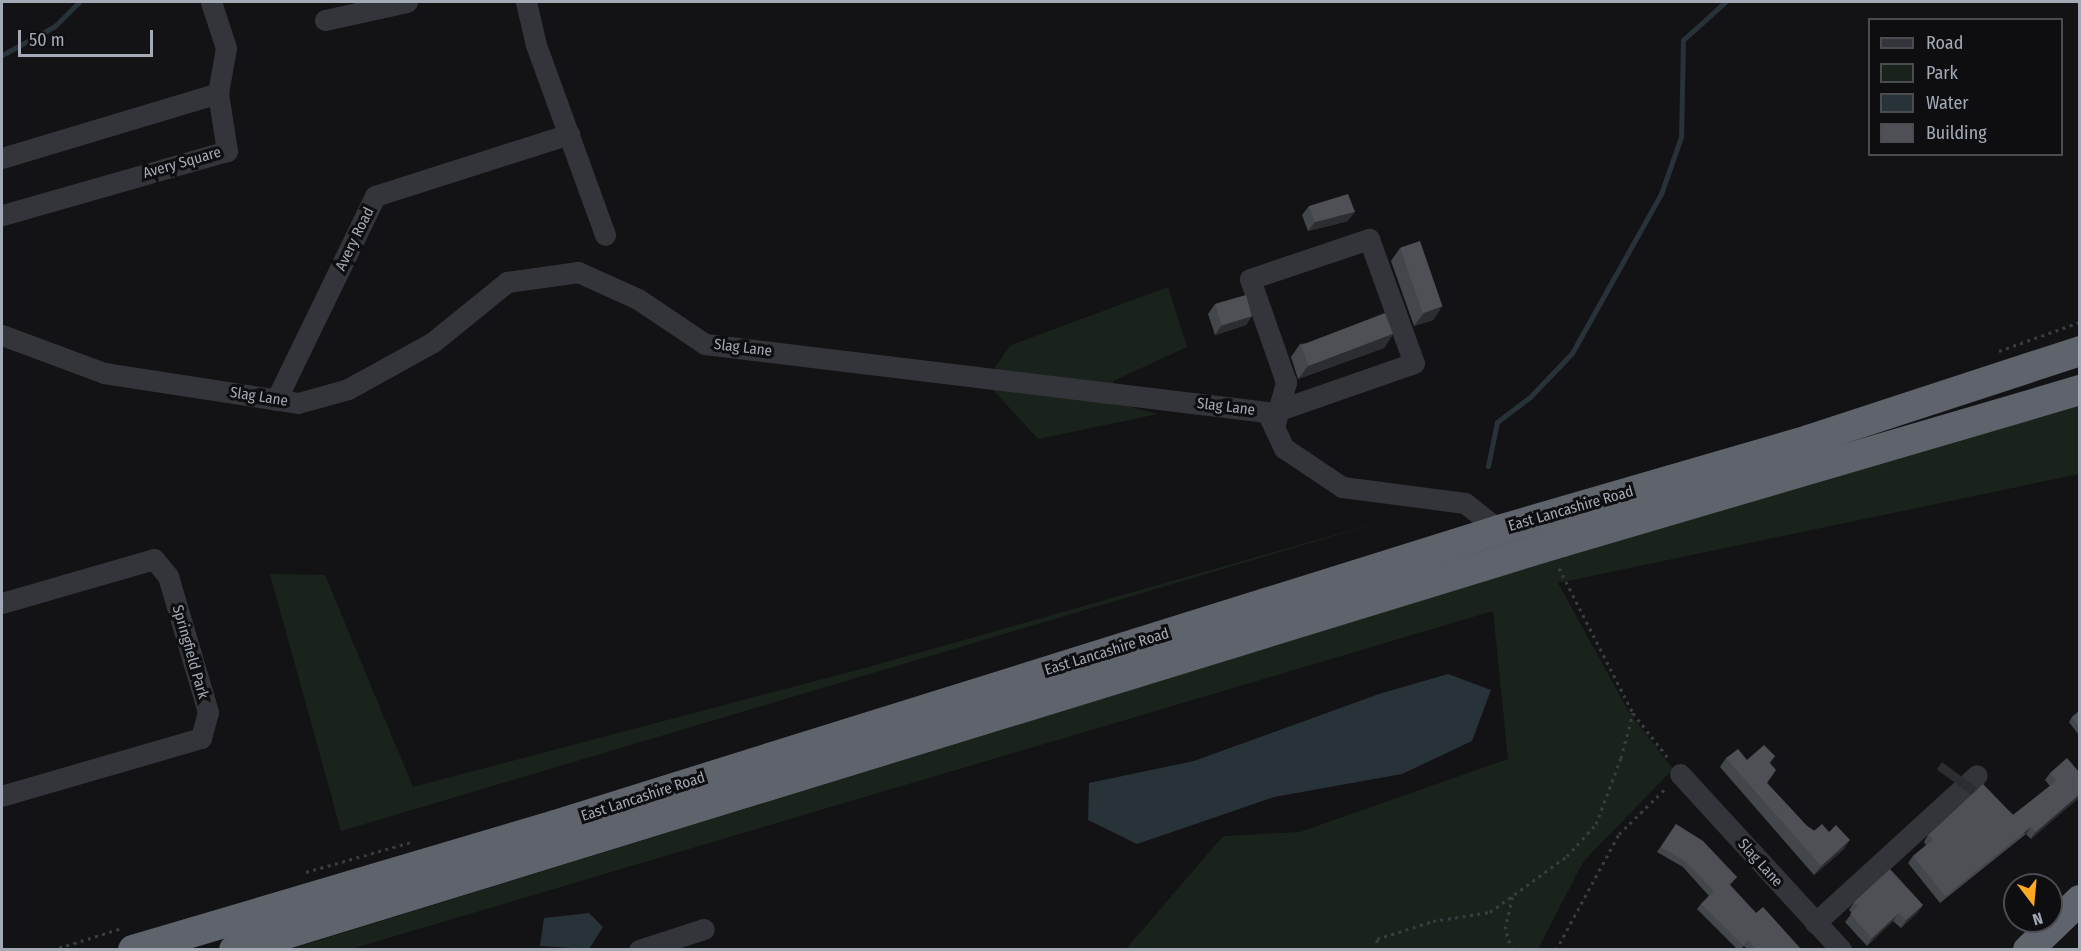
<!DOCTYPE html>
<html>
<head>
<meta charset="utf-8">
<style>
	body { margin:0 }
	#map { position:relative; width:2081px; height:951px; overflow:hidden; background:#131315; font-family:"Fira Sans Condensed",sans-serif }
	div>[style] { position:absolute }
	.green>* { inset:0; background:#1a231b }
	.water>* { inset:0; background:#283239 }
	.stream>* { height:5px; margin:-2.5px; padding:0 2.5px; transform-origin:2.5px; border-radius:2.5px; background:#283239 }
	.path>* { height:3px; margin-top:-1.5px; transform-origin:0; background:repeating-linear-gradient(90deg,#393c41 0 3px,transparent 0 7.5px) }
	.minor>* { height:21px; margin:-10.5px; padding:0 10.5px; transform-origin:10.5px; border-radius:10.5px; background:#33353a }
	.highway>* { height:30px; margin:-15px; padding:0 15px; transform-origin:15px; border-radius:15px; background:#5f636b }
	.wall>* { inset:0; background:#43464a }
	.shaded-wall>* { inset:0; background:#2c2d30; transform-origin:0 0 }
	.building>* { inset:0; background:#4e5056; transform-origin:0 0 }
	span { translate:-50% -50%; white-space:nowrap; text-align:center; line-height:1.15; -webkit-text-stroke:6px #0e0e10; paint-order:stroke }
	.street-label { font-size:15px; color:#a3aab6 }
	.frame { position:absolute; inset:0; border:3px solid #a3aab6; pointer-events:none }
	.legend { position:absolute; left:1868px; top:18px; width:195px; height:138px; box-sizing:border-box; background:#0e0e10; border:2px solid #4a4c52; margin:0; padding:8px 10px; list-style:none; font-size:18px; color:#a3aab6 }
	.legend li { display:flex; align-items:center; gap:12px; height:30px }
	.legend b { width:30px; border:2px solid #4a4c52 }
	.north { position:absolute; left:2003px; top:873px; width:60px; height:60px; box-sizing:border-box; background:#0e0e10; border:2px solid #4a4c52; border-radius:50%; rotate:164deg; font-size:16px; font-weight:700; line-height:24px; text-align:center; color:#a3aab6 }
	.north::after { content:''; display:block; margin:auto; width:21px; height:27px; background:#ffa920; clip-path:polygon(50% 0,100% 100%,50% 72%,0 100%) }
	.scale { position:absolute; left:18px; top:30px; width:135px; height:27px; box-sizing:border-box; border:3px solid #a3aab6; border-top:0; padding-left:8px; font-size:18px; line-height:21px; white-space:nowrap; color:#a3aab6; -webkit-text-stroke:4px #0e0e10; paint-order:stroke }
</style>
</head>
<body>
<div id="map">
	<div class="green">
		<i style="clip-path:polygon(1168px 287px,1187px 347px,1113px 381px,1112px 402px,1158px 414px,1038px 439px,995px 392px,995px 367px,1011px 345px)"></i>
		<i style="clip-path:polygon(2079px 404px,2079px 474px,1558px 583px,1630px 714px,1673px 769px,1583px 862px,1538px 949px,1126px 949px,1223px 836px,1300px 832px,1508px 759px,1493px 611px,351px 949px,288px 950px,1545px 562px)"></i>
		<i style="clip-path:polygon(1391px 519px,341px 831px,270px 574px,325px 575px,413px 787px,865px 668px)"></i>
	</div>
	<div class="water">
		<i style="clip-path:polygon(1448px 674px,1491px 690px,1472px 741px,1402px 774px,1274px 797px,1137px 844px,1088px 820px,1089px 783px,1194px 761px,1379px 694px)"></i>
		<i style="clip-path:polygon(589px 913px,603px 927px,589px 949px,540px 946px,544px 918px)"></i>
	</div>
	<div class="stream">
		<i style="left:2px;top:55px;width:60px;rotate:-28.7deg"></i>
		<i style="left:55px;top:26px;width:34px;rotate:-45deg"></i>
		<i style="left:1488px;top:466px;width:45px;rotate:-78.4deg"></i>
		<i style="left:1497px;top:422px;width:41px;rotate:-37.1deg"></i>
		<i style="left:1530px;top:397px;width:61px;rotate:-46.3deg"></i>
		<i style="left:1572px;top:353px;width:182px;rotate:-60.8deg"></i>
		<i style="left:1661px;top:194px;width:60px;rotate:-70.7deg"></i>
		<i style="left:1681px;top:137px;width:97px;rotate:-88.8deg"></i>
		<i style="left:1683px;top:40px;width:57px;rotate:-42.1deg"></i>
	</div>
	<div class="path">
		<i style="left:1999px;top:351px;width:86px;rotate:-19.7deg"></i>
		<i style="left:1559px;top:568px;width:163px;rotate:63deg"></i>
		<i style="left:1633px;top:713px;width:58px;rotate:52deg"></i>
		<i style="left:306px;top:872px;width:109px;rotate:-15.9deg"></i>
		<i style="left:52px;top:950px;width:73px;rotate:-17.4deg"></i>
		<i style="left:1377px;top:950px;width:11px;rotate:-90deg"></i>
		<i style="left:1377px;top:939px;width:59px;rotate:-17.8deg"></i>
		<i style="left:1433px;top:921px;width:58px;rotate:-9deg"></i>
		<i style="left:1490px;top:912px;width:95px;rotate:-36deg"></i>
		<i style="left:1567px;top:856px;width:43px;rotate:-47.8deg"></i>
		<i style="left:1596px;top:824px;width:71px;rotate:-69.3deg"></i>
		<i style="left:1621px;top:758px;width:47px;rotate:-75.1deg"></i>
		<i style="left:1512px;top:950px;width:22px;rotate:-108deg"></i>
		<i style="left:1505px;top:929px;width:35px;rotate:-77deg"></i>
		<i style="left:1556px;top:950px;width:132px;rotate:-61.5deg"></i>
		<i style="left:1619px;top:834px;width:67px;rotate:-44.4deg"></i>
	</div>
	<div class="minor">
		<i style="left:211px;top:2px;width:48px;rotate:71.9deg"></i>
		<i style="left:226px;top:48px;width:46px;rotate:100.1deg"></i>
		<i style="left:526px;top:2px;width:44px;rotate:76.9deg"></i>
		<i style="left:536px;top:45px;width:202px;rotate:70deg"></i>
		<i style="left:325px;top:20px;width:84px;rotate:-12.4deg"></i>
		<i style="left:2px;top:158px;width:226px;rotate:-16.7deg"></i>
		<i style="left:218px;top:93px;width:59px;rotate:81.2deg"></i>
		<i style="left:227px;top:151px;width:234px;rotate:164.1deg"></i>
		<i style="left:2px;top:335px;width:109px;rotate:20.4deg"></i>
		<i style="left:104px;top:373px;width:196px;rotate:8.8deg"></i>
		<i style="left:298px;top:403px;width:52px;rotate:-15.6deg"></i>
		<i style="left:348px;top:389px;width:97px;rotate:-28.9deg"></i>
		<i style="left:433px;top:342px;width:95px;rotate:-39deg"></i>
		<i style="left:507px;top:282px;width:72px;rotate:-8deg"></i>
		<i style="left:578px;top:272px;width:66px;rotate:24.2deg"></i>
		<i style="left:638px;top:299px;width:81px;rotate:33.9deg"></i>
		<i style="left:705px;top:344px;width:566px;rotate:6.9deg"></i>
		<i style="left:1267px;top:412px;width:40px;rotate:65deg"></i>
		<i style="left:1284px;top:448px;width:70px;rotate:33.9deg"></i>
		<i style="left:1342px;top:487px;width:124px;rotate:7.4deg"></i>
		<i style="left:1465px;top:503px;width:43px;rotate:38.5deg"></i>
		<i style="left:276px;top:400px;width:227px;rotate:-64.1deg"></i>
		<i style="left:375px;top:196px;width:204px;rotate:-17.7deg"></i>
		<i style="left:1274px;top:427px;width:47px;rotate:-75.1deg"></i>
		<i style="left:1286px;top:382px;width:109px;rotate:-109.3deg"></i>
		<i style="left:1250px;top:279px;width:126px;rotate:-18.6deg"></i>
		<i style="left:1369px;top:239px;width:132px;rotate:70.1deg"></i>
		<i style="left:1414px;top:363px;width:143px;rotate:160.8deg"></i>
		<i style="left:2px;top:603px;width:158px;rotate:-16.1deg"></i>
		<i style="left:154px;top:559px;width:22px;rotate:51deg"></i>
		<i style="left:168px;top:576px;width:142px;rotate:73.6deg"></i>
		<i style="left:208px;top:712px;width:27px;rotate:105deg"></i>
		<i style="left:201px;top:738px;width:207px;rotate:163.8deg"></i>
		<i style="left:1680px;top:774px;width:239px;rotate:47.5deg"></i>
		<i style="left:1815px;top:923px;width:219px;rotate:-42.4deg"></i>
		<i style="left:639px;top:950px;width:68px;rotate:-17.9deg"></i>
	</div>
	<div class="highway">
		<i style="left:133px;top:950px;width:440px;rotate:-16.5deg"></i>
		<i style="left:555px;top:825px;width:989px;rotate:-17.35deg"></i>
		<i style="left:1499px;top:530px;width:322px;rotate:-16.2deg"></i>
		<i style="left:1808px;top:440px;width:286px;rotate:-18.1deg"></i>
		<i style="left:234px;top:950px;width:1389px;rotate:-17.08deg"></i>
		<i style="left:1562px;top:542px;width:540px;rotate:-16.35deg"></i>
		<i style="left:2028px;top:950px;width:72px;rotate:-43.9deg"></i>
	</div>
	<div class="wall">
		<i style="clip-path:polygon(1309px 206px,1348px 221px,1308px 231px,1302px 215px)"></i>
		<i style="clip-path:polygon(1400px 248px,1442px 306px,1433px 320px,1414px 326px,1391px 261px)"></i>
		<i style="clip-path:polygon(1215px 304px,1252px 316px,1246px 325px,1215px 335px,1208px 314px)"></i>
		<i style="clip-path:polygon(1393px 334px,1384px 348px,1298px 379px,1291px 357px,1300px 344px)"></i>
		<i style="clip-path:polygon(2079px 711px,2079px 733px,2078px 734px,2069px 722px,2072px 717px)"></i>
		<i style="clip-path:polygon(1775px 756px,1770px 763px,1767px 783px,1807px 826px,1844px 849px,1814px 875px,1720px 767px,1726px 758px,1747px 760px)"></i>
		<i style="clip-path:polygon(2079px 772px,2031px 839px,2026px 834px,1940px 903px,1908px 863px,1913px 856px,1926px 845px,1924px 842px,1928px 835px,2013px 815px,2050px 786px,2045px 780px,2050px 773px)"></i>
		<i style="clip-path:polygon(1676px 824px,1737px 877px,1730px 885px,1756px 913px,1799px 950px,1748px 950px,1744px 946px,1740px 950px,1738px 950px,1697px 909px,1701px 904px,1709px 896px,1683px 867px,1657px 852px)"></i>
		<i style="clip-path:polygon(1854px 902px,1923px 905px,1917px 913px,1901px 928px,1893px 921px,1867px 946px,1845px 922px,1852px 913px,1849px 910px)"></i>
	</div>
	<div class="shaded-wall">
		<i style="clip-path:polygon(1355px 212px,1348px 221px,1308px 231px,1315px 222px)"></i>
		<i style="clip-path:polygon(1442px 306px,1433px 320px,1414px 326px,1424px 313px)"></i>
		<i style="clip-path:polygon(1252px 316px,1246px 325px,1215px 335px,1221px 326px)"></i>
		<i style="clip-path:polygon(1393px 334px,1384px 348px,1298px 379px,1308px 366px)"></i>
		<i style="clip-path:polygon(2079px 795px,2079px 798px,2031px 839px,2036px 832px)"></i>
		<i style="left:2031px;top:827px;width:9px;height:110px;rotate:126deg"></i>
		<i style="clip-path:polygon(1850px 840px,1844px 849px,1814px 875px,1821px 866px)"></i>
		<i style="clip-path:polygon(1923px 905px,1917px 913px,1901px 928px,1906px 920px)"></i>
		<i style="clip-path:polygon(1899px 913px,1893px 921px,1867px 946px,1872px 938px)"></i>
	</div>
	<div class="building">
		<i style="clip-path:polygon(1348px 194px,1355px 212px,1315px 222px,1309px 206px)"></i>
		<i style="left:1420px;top:241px;width:69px;height:21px;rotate:71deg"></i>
		<i style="left:1246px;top:295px;width:22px;height:32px;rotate:74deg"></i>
		<i style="left:1385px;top:313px;width:22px;height:90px;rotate:69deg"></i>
		<i style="clip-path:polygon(2079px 711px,2079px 727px,2072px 717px)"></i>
		<i style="clip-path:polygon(1764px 745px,1775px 756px,1769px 762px,1776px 770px,1767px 783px,1807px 826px,1814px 831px,1822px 824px,1829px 832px,1836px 825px,1850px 840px,1821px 866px,1726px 758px,1738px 749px,1747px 760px)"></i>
		<i style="clip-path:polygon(2067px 758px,2079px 772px,2079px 795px,2036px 832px,2031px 827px,1945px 896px,1913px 856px,1933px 840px,1928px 835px,1983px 784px,2013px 815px,2056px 781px,2050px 773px)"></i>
		<i style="clip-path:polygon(1676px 824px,1703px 841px,1737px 877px,1729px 884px,1756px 913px,1763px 907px,1800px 948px,1798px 950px,1756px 950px,1748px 940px,1743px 945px,1701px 904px,1714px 891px,1686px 862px,1661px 847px)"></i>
		<i style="clip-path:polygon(1890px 869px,1923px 905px,1906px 920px,1899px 913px,1872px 938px,1850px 914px,1858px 906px,1854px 902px)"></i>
	</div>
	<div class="street-label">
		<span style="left:182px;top:163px;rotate:-16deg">Avery Square</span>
		<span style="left:355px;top:239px;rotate:-64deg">Avery Road</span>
		<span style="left:743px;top:348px;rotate:7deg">Slag Lane</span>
		<span style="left:259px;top:397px;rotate:9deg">Slag Lane</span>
		<span style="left:1226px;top:407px;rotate:7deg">Slag Lane</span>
		<span style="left:1571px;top:509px;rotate:-16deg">East Lancashire Road</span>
		<span style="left:190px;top:652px;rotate:74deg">Springfield Park</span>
		<span style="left:1107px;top:652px;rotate:-17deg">East Lancashire Road</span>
		<span style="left:643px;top:797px;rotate:-18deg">East Lancashire Road</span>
		<span style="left:1760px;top:863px;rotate:48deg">Slag Lane</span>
	</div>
	<div class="frame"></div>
	<ul class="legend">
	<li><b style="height:8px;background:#33353a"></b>Road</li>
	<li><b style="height:16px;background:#1a231b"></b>Park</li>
	<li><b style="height:16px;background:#283239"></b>Water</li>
	<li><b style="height:16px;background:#4e5056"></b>Building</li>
	</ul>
	<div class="north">N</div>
	<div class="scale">50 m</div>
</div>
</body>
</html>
